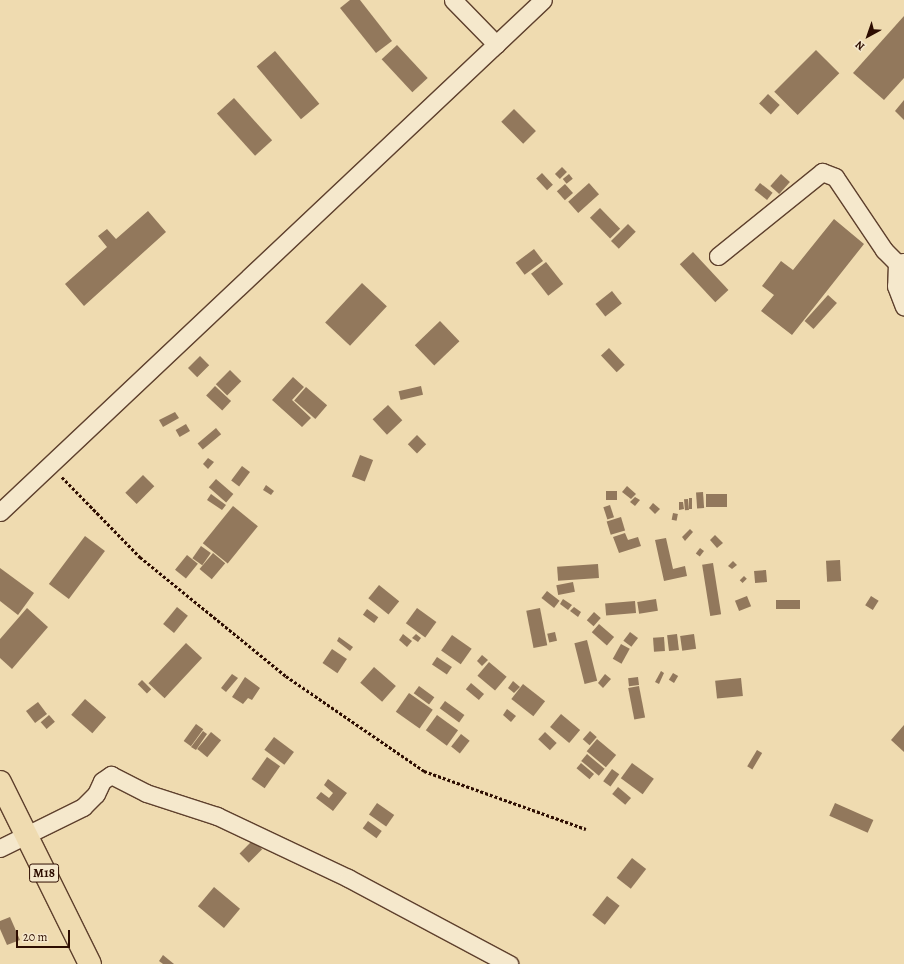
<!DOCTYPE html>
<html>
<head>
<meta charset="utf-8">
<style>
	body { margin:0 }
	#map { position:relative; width:904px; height:964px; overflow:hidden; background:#efdbb0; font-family:Alegreya,serif }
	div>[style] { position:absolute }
	.building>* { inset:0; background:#92785c; transform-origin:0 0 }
	.path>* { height:2.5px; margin-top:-1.25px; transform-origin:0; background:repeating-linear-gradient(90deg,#2d0d01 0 3px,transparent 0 5px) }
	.roads { filter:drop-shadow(1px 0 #5e402d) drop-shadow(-1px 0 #5e402d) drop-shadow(0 1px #5e402d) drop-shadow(0 -1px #5e402d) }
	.street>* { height:17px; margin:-8.5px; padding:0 8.5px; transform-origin:8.5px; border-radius:8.5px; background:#f5e8cc }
	.primary>* { height:22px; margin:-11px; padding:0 11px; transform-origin:11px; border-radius:11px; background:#efdbb0 }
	span { translate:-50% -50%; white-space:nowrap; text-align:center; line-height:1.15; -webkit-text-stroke:3px #f5e8cc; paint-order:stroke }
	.shield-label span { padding:1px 3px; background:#f5e8cc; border:1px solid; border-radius:3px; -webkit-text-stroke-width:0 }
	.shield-label { font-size:13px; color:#2d0d01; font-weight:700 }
	.north { position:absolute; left:848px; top:16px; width:40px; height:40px; -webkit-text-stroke:3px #f5e8cc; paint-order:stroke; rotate:220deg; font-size:11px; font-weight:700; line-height:16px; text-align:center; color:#2d0d01 }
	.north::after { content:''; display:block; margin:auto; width:14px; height:18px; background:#2d0d01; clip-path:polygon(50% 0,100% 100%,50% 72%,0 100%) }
	.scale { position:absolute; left:16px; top:930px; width:54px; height:18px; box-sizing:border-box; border:2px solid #2d0d01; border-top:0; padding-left:5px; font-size:12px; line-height:14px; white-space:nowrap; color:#2d0d01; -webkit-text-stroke:3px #f5e8cc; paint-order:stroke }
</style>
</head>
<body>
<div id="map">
	<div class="building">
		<i style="clip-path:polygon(350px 0,360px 0,392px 41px,376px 53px,340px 8px)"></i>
		<i style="clip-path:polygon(904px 16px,904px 78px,884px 100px,853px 73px)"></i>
		<i style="left:397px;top:45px;width:45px;height:21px;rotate:47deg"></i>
		<i style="left:816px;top:50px;width:33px;height:59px;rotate:45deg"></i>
		<i style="left:275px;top:51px;width:69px;height:24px;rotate:50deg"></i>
		<i style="left:768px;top:94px;width:16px;height:13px;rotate:43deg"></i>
		<i style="left:234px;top:98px;width:57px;height:23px;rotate:48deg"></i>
		<i style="clip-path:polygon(904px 100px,904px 120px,895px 111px)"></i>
		<i style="left:514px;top:109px;width:31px;height:18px;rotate:45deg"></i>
		<i style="left:562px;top:167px;width:7px;height:10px;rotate:45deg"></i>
		<i style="left:542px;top:173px;width:16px;height:8px;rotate:47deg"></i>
		<i style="left:569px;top:174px;width:6px;height:8px;rotate:51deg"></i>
		<i style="left:781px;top:174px;width:12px;height:16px;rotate:42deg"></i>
		<i style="left:589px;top:183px;width:15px;height:28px;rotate:48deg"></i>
		<i style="left:760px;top:183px;width:16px;height:9px;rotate:38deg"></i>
		<i style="left:565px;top:184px;width:12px;height:11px;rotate:48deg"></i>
		<i style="left:600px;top:208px;width:29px;height:14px;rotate:46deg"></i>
		<i style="clip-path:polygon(148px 211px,166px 232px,84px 306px,65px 284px,107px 247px,98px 236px,107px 229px,116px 239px)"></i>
		<i style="clip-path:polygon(834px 219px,864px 244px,792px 335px,761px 311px,774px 295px,762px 286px,781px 261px,793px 270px)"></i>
		<i style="left:628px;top:224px;width:11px;height:24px;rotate:45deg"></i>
		<i style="left:534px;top:249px;width:15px;height:23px;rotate:53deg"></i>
		<i style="left:693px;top:252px;width:52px;height:18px;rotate:47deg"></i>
		<i style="left:546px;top:262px;width:28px;height:19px;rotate:52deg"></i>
		<i style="left:362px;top:283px;width:34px;height:54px;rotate:43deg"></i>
		<i style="left:612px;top:291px;width:16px;height:21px;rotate:52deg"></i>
		<i style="left:828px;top:295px;width:12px;height:35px;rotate:42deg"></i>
		<i style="left:440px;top:321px;width:28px;height:35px;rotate:46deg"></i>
		<i style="left:609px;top:348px;width:23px;height:11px;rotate:47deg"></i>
		<i style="left:200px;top:356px;width:13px;height:17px;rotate:45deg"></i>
		<i style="left:230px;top:370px;width:16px;height:20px;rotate:45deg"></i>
		<i style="clip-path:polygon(293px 377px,304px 387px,292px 400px,311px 418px,302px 427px,272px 400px)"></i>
		<i style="left:215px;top:386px;width:22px;height:13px;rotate:43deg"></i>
		<i style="left:421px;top:386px;width:9px;height:23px;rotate:77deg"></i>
		<i style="left:306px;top:387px;width:28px;height:18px;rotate:41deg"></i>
		<i style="left:388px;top:405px;width:21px;height:21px;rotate:47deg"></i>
		<i style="clip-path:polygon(175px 412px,179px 418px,163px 427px,159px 420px)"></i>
		<i style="left:186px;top:424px;width:8px;height:12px;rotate:60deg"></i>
		<i style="left:216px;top:428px;width:8px;height:24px;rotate:50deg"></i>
		<i style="left:417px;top:435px;width:13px;height:13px;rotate:45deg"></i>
		<i style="left:360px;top:455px;width:14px;height:23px;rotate:21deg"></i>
		<i style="clip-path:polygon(208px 458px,214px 462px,208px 469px,203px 464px)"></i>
		<i style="left:242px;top:466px;width:10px;height:18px;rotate:37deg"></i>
		<i style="left:143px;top:475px;width:16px;height:25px;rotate:45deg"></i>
		<i style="left:216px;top:479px;width:23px;height:11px;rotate:41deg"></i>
		<i style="clip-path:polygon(266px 485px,274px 491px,271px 495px,263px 490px)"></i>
		<i style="clip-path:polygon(627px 486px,636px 494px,631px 499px,622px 492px)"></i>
		<i style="left:606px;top:491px;width:11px;height:9px"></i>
		<i style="left:703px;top:492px;width:16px;height:7px;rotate:86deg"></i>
		<i style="clip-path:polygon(211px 494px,226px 505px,222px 510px,207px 500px)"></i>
		<i style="left:727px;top:494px;width:13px;height:21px;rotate:90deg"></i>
		<i style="clip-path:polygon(635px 497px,640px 500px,635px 506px,630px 502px)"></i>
		<i style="left:689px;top:498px;width:3px;height:11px"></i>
		<i style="left:688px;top:499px;width:11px;height:4px;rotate:85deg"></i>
		<i style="clip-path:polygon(679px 502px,683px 502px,684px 509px,679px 510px)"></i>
		<i style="clip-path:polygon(653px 503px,660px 509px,655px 514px,649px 508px)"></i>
		<i style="left:610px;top:505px;width:13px;height:7px;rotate:72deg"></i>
		<i style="left:233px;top:506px;width:32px;height:48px;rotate:39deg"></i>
		<i style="left:673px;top:513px;width:5px;height:7px;rotate:11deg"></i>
		<i style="left:621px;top:517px;width:14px;height:15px;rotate:73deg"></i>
		<i style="clip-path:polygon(690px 529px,693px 532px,685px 541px,682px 537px)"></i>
		<i style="clip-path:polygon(625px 533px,628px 540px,638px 537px,641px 546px,619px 553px,613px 537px)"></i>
		<i style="clip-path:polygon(715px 535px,723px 543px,717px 548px,710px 540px)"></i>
		<i style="left:85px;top:536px;width:25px;height:60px;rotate:37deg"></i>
		<i style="clip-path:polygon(666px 538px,673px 569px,685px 566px,687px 576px,664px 581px,655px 540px)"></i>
		<i style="left:201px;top:546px;width:12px;height:15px;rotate:35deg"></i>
		<i style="left:700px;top:548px;width:5px;height:7px;rotate:37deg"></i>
		<i style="left:213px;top:553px;width:16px;height:21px;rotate:40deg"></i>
		<i style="left:187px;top:555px;width:14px;height:19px;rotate:39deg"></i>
		<i style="left:840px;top:560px;width:21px;height:14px;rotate:87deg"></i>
		<i style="clip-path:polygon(733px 561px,737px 565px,732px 569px,728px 566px)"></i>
		<i style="left:713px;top:563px;width:52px;height:11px;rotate:81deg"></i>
		<i style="left:598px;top:564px;width:14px;height:41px;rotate:86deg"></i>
		<i style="clip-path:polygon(0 568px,34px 593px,18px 615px,0 601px)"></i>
		<i style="left:766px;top:570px;width:12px;height:12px;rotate:85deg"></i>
		<i style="left:744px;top:576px;width:4px;height:6px;rotate:45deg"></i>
		<i style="left:573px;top:582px;width:10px;height:17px;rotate:79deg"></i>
		<i style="left:379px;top:585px;width:26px;height:17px;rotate:39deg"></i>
		<i style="left:547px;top:591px;width:16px;height:9px;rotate:38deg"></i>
		<i style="left:747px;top:596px;width:11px;height:13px;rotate:68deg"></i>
		<i style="left:871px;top:596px;width:9px;height:11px;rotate:32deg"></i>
		<i style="clip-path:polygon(563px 599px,572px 605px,568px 610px,560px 604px)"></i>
		<i style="left:656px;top:599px;width:12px;height:19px;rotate:81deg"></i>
		<i style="left:800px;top:600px;width:9px;height:24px;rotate:90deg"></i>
		<i style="left:635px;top:601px;width:12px;height:30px;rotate:85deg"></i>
		<i style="left:177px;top:607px;width:14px;height:22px;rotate:39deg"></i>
		<i style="clip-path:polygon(574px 607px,581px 612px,578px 617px,570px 611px)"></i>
		<i style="clip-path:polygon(27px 608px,48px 627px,12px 669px,0 658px,0 639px)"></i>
		<i style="left:417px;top:608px;width:24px;height:19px;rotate:36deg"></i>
		<i style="left:540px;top:608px;width:38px;height:14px;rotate:79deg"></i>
		<i style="left:367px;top:609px;width:14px;height:7px;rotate:36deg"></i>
		<i style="left:594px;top:612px;width:9px;height:11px;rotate:41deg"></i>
		<i style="left:599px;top:624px;width:20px;height:11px;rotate:41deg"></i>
		<i style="left:555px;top:632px;width:9px;height:8px;rotate:77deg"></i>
		<i style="left:630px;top:632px;width:10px;height:11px;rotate:37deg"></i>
		<i style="clip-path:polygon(403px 634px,412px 641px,407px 647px,399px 640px)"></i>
		<i style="clip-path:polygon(416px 634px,421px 638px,418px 642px,412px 638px)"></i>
		<i style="left:677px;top:634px;width:16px;height:10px;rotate:83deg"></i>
		<i style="left:694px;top:634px;width:15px;height:14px;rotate:82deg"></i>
		<i style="left:452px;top:635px;width:24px;height:19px;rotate:35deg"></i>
		<i style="clip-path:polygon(339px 637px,353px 647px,350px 651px,337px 641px)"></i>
		<i style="left:664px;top:637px;width:14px;height:11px;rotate:86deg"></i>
		<i style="left:587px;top:640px;width:42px;height:13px;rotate:76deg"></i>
		<i style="left:186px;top:643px;width:22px;height:55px;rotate:43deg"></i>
		<i style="left:621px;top:644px;width:10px;height:17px;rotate:29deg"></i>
		<i style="left:332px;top:649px;width:18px;height:17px;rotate:34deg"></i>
		<i style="clip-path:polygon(482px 655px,488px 660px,482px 666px,477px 661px)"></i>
		<i style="left:437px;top:657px;width:18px;height:9px;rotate:34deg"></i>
		<i style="left:489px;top:662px;width:23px;height:18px;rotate:40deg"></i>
		<i style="left:374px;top:667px;width:29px;height:21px;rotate:41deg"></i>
		<i style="clip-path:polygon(661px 671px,664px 673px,659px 684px,655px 682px)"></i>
		<i style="left:673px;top:673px;width:6px;height:8px;rotate:31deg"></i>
		<i style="clip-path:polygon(232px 674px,238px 678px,226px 692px,221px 688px)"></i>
		<i style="clip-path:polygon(605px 674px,611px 679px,603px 688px,598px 683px)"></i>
		<i style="clip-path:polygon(245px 677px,260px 688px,252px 700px,248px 698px,243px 704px,232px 697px)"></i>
		<i style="left:638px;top:677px;width:8px;height:10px;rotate:83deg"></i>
		<i style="left:741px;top:678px;width:18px;height:26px;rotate:84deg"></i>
		<i style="left:142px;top:680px;width:13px;height:6px;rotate:45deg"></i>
		<i style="clip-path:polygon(513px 681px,520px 687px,514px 693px,508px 688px)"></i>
		<i style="left:471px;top:683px;width:17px;height:8px;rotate:40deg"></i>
		<i style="left:523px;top:684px;width:28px;height:19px;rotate:38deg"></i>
		<i style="left:419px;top:686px;width:19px;height:9px;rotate:36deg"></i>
		<i style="left:639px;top:686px;width:32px;height:11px;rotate:79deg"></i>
		<i style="left:409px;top:693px;width:29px;height:23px;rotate:35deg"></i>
		<i style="left:85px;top:699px;width:28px;height:21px;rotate:41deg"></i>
		<i style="left:445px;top:701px;width:24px;height:9px;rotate:36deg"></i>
		<i style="left:38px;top:702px;width:15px;height:15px;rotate:53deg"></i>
		<i style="clip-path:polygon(507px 709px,516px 716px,511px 722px,503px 715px)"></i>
		<i style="left:561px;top:714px;width:25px;height:17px;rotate:40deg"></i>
		<i style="left:49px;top:715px;width:9px;height:11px;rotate:49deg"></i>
		<i style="left:437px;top:715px;width:26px;height:19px;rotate:36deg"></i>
		<i style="left:196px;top:724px;width:9px;height:21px;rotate:36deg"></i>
		<i style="clip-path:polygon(904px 725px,904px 752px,891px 740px)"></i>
		<i style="clip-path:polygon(203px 731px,207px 734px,196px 750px,191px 747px)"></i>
		<i style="left:590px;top:731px;width:9px;height:11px;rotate:41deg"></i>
		<i style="left:211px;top:732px;width:13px;height:22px;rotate:39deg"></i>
		<i style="left:545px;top:732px;width:16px;height:10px;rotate:43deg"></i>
		<i style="left:461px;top:734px;width:11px;height:16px;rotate:38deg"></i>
		<i style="left:274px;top:737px;width:25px;height:16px;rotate:37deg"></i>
		<i style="left:597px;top:739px;width:25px;height:16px;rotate:40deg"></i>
		<i style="left:757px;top:750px;width:6px;height:19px;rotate:31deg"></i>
		<i style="left:587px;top:754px;width:23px;height:9px;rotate:40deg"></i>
		<i style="left:267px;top:757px;width:16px;height:27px;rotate:35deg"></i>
		<i style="left:581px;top:763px;width:17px;height:7px;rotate:40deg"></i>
		<i style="left:632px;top:763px;width:27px;height:19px;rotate:36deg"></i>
		<i style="left:612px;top:769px;width:9px;height:15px;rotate:36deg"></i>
		<i style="clip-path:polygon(328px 779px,347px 793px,333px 811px,316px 798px,321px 792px,329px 798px,333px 793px,324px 785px)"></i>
		<i style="left:618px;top:787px;width:17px;height:9px;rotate:40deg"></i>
		<i style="left:377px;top:803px;width:21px;height:14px;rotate:35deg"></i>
		<i style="left:835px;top:803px;width:42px;height:14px;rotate:24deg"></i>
		<i style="left:368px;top:821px;width:17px;height:9px;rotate:36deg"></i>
		<i style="left:253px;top:840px;width:13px;height:19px;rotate:45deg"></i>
		<i style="left:632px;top:858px;width:18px;height:25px;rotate:38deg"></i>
		<i style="left:214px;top:887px;width:34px;height:25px;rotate:40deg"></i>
		<i style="left:607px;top:896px;width:16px;height:24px;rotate:38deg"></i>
		<i style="clip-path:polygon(10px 917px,20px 940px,7px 945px,0 929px,0 921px)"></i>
		<i style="clip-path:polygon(163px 955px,174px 964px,163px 964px,159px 961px)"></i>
	</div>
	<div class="path">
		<i style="left:62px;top:477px;width:112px;rotate:45.7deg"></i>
		<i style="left:140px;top:557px;width:188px;rotate:39.2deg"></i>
		<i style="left:286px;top:676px;width:168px;rotate:34.5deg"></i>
		<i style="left:424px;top:771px;width:172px;rotate:19.7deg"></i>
	</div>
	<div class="roads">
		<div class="street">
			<i style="left:453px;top:0;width:62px;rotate:45.7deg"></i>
			<i style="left:718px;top:256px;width:134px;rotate:-38.9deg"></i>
			<i style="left:822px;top:172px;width:14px;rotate:21deg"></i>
			<i style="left:835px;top:177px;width:88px;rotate:56.1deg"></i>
			<i style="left:884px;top:250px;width:18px;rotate:45deg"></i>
			<i style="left:897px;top:263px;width:7px;rotate:-8deg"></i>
			<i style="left:897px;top:263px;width:23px;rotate:92deg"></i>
			<i style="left:896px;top:286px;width:22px;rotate:69deg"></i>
			<i style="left:0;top:512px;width:746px;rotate:-43.32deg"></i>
			<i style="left:0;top:848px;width:93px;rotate:-26.3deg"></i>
			<i style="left:83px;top:807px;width:18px;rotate:-45deg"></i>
			<i style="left:96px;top:794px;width:14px;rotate:-65deg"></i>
			<i style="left:102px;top:781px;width:11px;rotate:-34deg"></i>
			<i style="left:111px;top:775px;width:39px;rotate:27deg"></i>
			<i style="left:146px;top:793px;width:75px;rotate:17.9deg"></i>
			<i style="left:217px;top:816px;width:145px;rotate:25.3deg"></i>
			<i style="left:348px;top:878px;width:183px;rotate:28.1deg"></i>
		</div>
		<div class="primary">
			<i style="left:0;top:782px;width:203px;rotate:63.7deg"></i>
		</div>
	</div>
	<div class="shield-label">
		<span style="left:44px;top:873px">M18</span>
	</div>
	<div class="north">N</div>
	<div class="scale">20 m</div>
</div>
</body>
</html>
